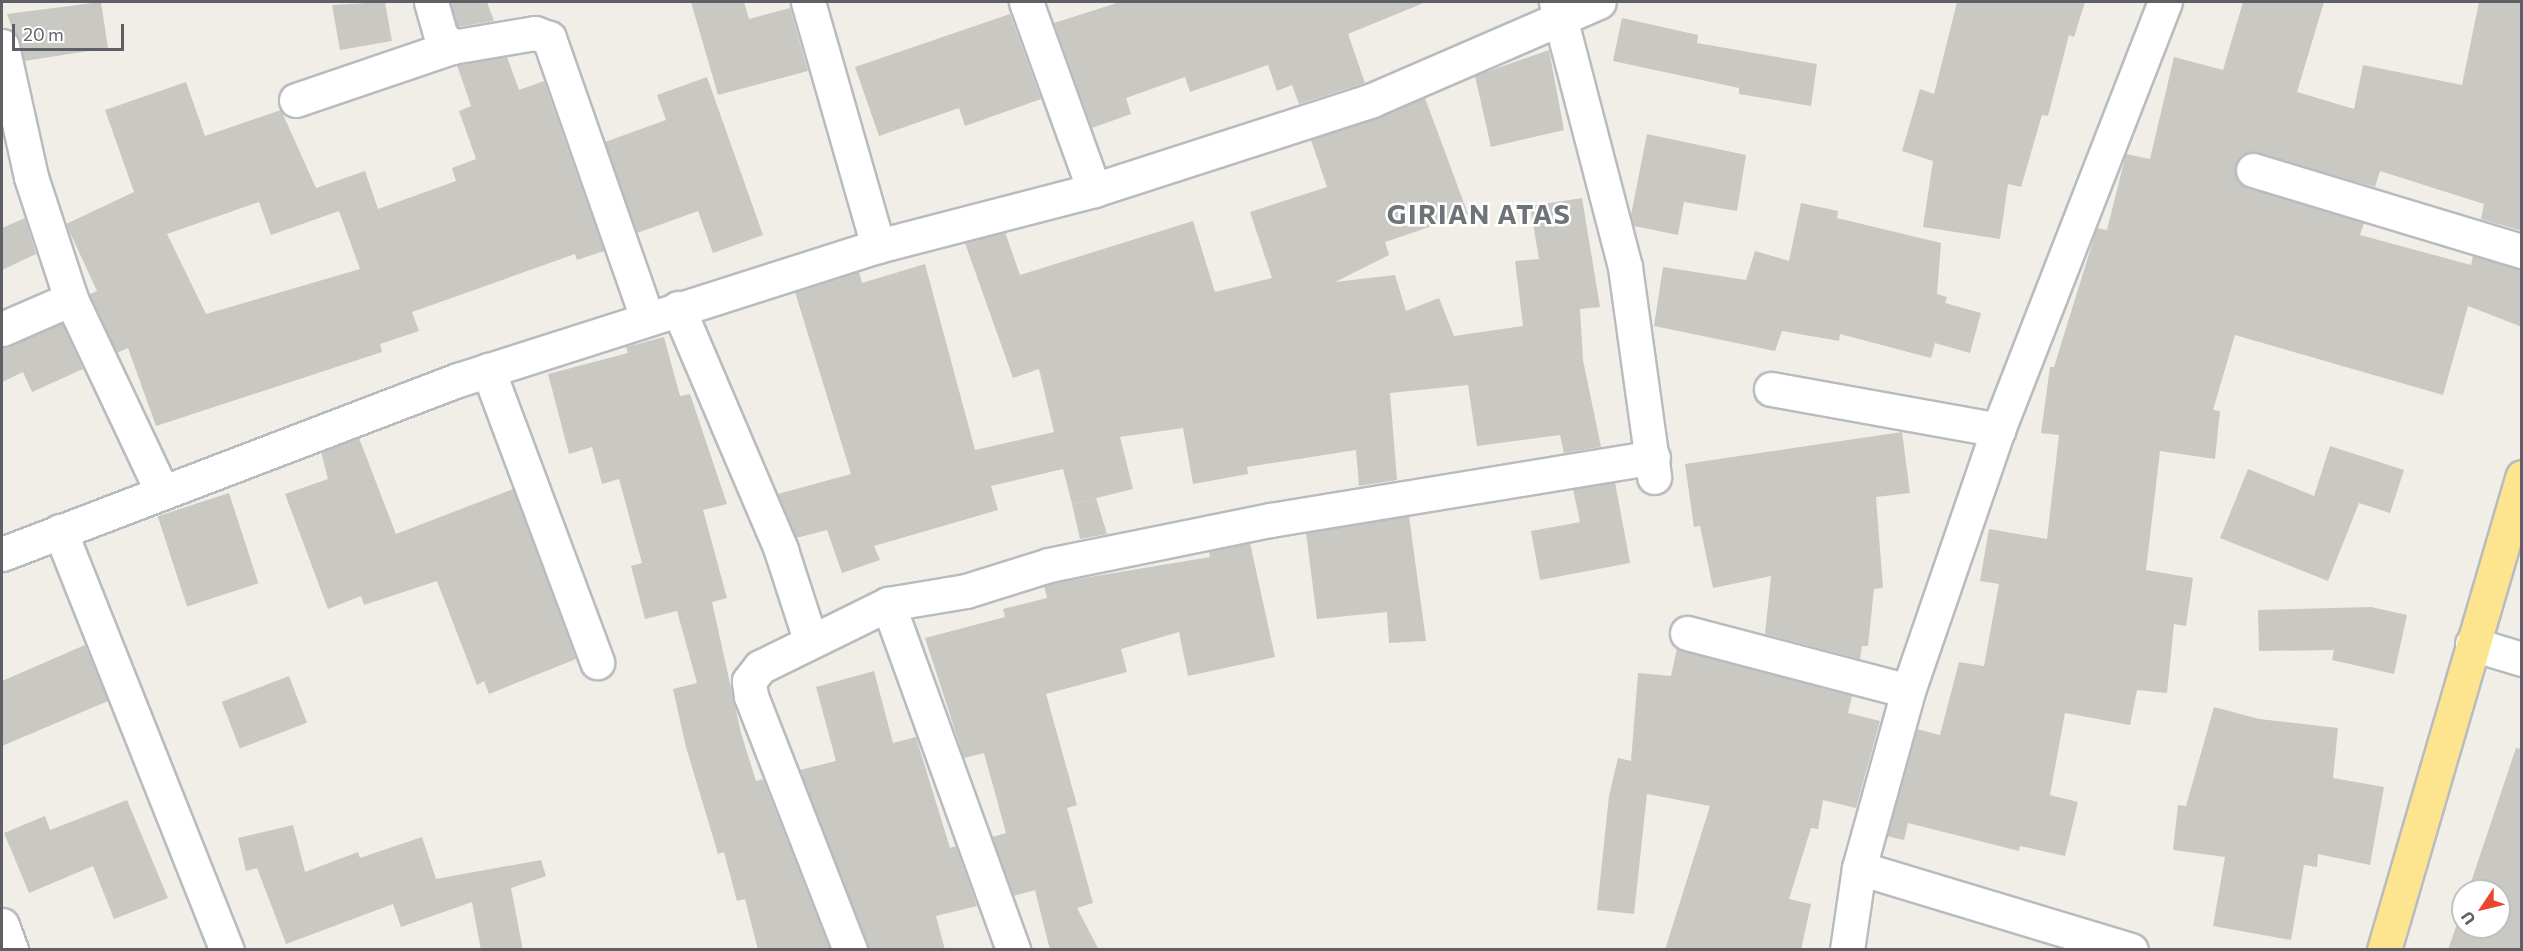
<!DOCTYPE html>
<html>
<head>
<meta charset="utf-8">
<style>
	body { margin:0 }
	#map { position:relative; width:2523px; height:951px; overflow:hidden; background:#f0eee6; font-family:Commissioner,sans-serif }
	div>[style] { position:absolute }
	.building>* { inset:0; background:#cac8c3; transform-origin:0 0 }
	.roads { filter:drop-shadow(2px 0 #b8bbbf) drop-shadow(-2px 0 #b8bbbf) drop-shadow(0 2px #b8bbbf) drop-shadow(0 -2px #b8bbbf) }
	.minor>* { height:33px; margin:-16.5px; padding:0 16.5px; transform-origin:16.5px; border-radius:16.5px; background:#fff }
	.highway>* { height:33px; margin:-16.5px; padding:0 16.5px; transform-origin:16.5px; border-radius:16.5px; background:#fde58f }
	span { translate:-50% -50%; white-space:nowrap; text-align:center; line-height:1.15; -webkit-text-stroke:5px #fff; paint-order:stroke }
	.district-label { font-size:27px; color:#6e7378; font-weight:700; letter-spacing:1.5px }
	.frame { position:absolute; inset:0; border:3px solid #5d6166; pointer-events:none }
	.north { position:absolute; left:2451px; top:879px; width:60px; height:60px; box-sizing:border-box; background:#fff; border:2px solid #bec0c2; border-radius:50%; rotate:235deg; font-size:16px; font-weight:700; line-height:24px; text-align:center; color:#5d6166 }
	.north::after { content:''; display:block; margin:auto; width:21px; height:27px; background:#e94732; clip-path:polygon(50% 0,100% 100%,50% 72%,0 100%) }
	.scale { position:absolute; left:12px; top:24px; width:112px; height:27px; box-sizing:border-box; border:3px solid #5d6166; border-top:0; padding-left:8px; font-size:18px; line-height:21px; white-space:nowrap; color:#5d6166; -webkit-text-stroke:4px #fff; paint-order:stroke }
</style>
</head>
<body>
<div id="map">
	<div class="building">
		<i style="clip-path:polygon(101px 2px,108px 48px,24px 61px,7px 14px)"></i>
		<i style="clip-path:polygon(385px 2px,392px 41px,340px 50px,332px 5px)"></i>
		<i style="clip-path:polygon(450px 2px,487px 2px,494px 21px,458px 27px)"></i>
		<i style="clip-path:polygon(691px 2px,744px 2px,749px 19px,790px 8px,808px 71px,718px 95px)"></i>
		<i style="clip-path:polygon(1120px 2px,1426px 2px,1348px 34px,1365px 83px,1299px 104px,1292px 85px,1277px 91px,1268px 65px,1190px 92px,1185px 77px,1126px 98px,1131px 114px,1092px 128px,1054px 23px)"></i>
		<i style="clip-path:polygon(1957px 2px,2085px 2px,2074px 37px,2069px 35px,2048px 116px,2042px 115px,2021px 187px,2008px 184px,2000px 239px,1923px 227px,1933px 161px,1902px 151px,1920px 89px,1934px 94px)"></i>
		<i style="clip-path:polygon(2243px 2px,2324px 2px,2297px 92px,2354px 109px,2363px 65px,2462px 85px,2479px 2px,2522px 2px,2522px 231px,2481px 219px,2484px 204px,2380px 171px,2375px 187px,2249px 152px,2240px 157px,2235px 174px,2248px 188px,2364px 223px,2360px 235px,2471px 265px,2473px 256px,2522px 269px,2522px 327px,2468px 306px,2443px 395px,2235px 335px,2213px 410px,2220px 411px,2215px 459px,2160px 451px,2146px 570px,2193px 578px,2186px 626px,2174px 624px,2167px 693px,2137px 690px,2130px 725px,2065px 713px,2050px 795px,2078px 802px,2065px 856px,2020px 846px,2019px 851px,1908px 823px,1904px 840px,1887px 836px,1917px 729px,1940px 735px,1959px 662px,1984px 666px,1999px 584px,1980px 581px,1989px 529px,2047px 539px,2059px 435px,2041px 433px,2050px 367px,2054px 367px,2097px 228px,2107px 230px,2126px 154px,2150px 159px,2174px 57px,2223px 70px)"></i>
		<i style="clip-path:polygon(1010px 14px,1041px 99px,965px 126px,959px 108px,879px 136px,855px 67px)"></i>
		<i style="clip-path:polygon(1622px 18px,1698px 35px,1697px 43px,1817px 64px,1811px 106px,1739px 94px,1739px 88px,1613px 61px)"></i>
		<i style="clip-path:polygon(1549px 50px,1564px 130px,1491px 147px,1475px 76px)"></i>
		<i style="clip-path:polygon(evenodd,507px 57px,519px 90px,544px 81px,604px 251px,577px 260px,575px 254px,412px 312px,419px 331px,380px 344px,382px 352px,156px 426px,128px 348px,117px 353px,90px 294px,97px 291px,66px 224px,134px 192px,105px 110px,186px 82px,205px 136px,281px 110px,316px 188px,365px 171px,378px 209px,456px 181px,452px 168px,476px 159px,459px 111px,471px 106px,457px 65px,507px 57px,259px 202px,271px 235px,339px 211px,360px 269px,206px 314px,167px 234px,259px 202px)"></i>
		<i style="clip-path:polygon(707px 77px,763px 235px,713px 253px,698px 211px,637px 233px,605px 142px,666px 120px,657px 95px)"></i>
		<i style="clip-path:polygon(1425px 98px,1468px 214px,1385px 242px,1389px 255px,1335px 282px,1395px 275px,1406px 311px,1439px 298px,1454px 336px,1523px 326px,1515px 261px,1539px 259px,1530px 206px,1582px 198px,1600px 307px,1580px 309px,1583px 360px,1601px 447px,1564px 453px,1560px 435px,1477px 446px,1468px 385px,1390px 393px,1397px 480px,1359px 486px,1356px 450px,1247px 467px,1248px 474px,1193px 484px,1183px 428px,1120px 437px,1133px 489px,1072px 504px,1063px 469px,991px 486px,998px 510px,874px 546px,880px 560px,842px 573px,827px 530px,796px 538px,778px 494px,851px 474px,795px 292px,859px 272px,862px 283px,925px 264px,975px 450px,1054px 432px,1039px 369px,1013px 378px,965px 243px,1005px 232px,1020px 275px,1193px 221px,1215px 292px,1272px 278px,1250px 212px,1327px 187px,1311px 140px)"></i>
		<i style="clip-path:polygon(1647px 134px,1746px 155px,1737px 211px,1684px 202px,1678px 235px,1634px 226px,1631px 215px)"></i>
		<i style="clip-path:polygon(1801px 203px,1838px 211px,1837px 218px,1941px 243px,1937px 294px,1947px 297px,1945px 303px,1981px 313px,1970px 353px,1935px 343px,1931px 358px,1840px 334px,1839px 341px,1782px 331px,1775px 351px,1654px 326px,1663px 267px,1746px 280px,1755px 251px,1789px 261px)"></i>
		<i style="clip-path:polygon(25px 218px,36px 254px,2px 270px,2px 228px)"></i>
		<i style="clip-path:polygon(62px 323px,83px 369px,32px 392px,23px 372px,2px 382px,2px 347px)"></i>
		<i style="clip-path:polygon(664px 337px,680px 396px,690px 394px,727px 504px,703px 510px,727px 598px,712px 602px,741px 733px,756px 781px,763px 779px,830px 950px,758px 950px,745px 899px,737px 901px,724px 852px,718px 854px,686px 747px,673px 689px,697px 683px,677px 611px,645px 619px,631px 566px,642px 563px,619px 479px,602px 484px,592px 447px,569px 454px,548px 374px,628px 353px,626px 347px)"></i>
		<i style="clip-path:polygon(1902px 432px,1910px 493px,1876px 497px,1883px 588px,1874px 589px,1868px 646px,1862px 646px,1860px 659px,1765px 634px,1771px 576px,1713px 588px,1700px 526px,1694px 527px,1685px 464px)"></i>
		<i style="clip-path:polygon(359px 438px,396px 534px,513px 489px,576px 659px,489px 694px,484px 681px,477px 685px,437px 581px,364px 605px,361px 596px,328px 609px,285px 494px,328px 479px,321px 452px)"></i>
		<i style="clip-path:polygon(2330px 446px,2404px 470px,2390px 513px,2359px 503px,2328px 581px,2220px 538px,2248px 469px,2314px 496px)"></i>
		<i style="clip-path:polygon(1615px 482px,1630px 563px,1540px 580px,1531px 531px,1580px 522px,1573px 489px)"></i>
		<i style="left:229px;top:493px;width:95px;height:75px;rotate:72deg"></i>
		<i style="clip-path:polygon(1096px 498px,1107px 534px,1080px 539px,1072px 504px)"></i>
		<i style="clip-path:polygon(1409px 516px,1426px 641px,1389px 643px,1387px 612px,1317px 619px,1306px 533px)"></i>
		<i style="clip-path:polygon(1250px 543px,1275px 657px,1188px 676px,1179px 632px,1121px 649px,1127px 672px,1046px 694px,1077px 805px,1067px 808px,1093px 903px,1077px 908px,1099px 950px,1050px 950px,1035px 890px,1013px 896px,992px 837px,1006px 833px,984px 753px,964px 758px,925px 638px,1005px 617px,1003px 609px,1047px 598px,1044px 586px,1054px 583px,1210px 557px,1209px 552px)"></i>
		<i style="clip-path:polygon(2371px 607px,2407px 615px,2394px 674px,2332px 660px,2334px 650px,2259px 651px,2258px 610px)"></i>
		<i style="clip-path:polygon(85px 645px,108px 701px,2px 746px,2px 681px)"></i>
		<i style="clip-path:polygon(1677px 648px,1852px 696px,1848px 713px,1880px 721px,1856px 808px,1823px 800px,1818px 829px,1811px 828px,1789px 899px,1811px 904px,1801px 950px,1665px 950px,1710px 806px,1647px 794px,1634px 914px,1597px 910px,1609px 796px,1618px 758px,1631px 761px,1638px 673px,1671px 676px)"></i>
		<i style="clip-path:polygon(874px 671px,893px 743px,916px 737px,950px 848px,956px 846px,977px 906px,936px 916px,945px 950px,868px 950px,800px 770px,836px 761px,816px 687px)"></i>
		<i style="left:289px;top:676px;width:50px;height:72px;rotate:69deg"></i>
		<i style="clip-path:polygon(2214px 707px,2259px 719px,2338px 728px,2333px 778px,2384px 787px,2370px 865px,2318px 854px,2317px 867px,2304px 865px,2291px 940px,2213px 926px,2225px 857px,2173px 850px,2178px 805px,2186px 806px)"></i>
		<i style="clip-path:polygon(2516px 748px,2522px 749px,2522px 950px,2448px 950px,2463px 906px,2463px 927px,2499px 927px,2499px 891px,2468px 891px)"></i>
		<i style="clip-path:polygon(127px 800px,168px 898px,114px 919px,93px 866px,29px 893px,4px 833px,45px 816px,50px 830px)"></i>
		<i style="clip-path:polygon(293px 825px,305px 872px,358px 852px,360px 858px,422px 837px,436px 879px,541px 860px,546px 876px,511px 888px,523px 950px,481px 950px,472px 902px,401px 927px,393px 904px,286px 944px,257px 868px,246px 871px,238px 838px)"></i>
	</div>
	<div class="roads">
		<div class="minor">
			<i style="left:431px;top:2px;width:35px;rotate:74deg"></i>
			<i style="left:441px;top:36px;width:16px;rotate:45deg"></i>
			<i style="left:452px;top:47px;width:84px;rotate:-9.6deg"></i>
			<i style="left:535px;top:33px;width:15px;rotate:20deg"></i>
			<i style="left:549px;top:38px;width:297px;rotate:70.7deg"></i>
			<i style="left:808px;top:2px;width:254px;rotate:74deg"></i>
			<i style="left:1026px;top:2px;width:200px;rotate:70.1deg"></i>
			<i style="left:1556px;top:2px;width:274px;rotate:75.4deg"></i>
			<i style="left:1625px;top:267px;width:212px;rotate:82.1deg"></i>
			<i style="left:2px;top:46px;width:134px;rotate:77.5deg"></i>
			<i style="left:31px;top:177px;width:128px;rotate:71.8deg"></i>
			<i style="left:71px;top:299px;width:210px;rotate:64.7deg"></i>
			<i style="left:296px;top:100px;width:165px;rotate:-18.8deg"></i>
			<i style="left:2253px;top:170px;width:281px;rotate:16.8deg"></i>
			<i style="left:678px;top:308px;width:263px;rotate:66.9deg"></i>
			<i style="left:781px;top:550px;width:94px;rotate:72deg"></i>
			<i style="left:2px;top:329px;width:75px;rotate:-23.5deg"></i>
			<i style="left:488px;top:370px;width:312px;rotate:69.5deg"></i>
			<i style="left:1771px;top:389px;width:231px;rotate:10.2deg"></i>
			<i style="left:60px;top:531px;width:451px;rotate:68.3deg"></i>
			<i style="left:2px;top:554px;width:488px;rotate:-20.9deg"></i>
			<i style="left:458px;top:380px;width:441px;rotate:-17.7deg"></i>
			<i style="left:878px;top:246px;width:223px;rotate:-14.5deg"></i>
			<i style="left:1094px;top:190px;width:292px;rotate:-17.9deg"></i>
			<i style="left:1372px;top:100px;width:247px;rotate:-23.4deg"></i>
			<i style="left:888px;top:604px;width:368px;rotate:70.1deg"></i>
			<i style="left:1687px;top:633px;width:228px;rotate:14.7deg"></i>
			<i style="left:2472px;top:644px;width:52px;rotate:16.7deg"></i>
			<i style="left:1859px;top:868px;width:284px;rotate:16.8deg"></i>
			<i style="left:2px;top:925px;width:27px;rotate:70deg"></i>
			<i style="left:850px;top:950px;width:273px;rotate:-111.3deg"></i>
			<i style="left:751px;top:696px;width:15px;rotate:-98deg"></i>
			<i style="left:749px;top:681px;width:18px;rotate:-52deg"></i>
			<i style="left:760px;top:667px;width:143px;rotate:-26.2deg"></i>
			<i style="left:888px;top:604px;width:79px;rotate:-9.5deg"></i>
			<i style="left:966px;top:591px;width:87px;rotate:-17.4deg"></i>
			<i style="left:1049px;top:565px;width:226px;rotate:-11.5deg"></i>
			<i style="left:1270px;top:520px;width:388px;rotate:-9.3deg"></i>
			<i style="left:1847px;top:950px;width:83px;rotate:-81.7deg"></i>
			<i style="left:1859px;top:868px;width:184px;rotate:-74.5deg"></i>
			<i style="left:1908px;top:691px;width:276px;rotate:-71deg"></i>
			<i style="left:1998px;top:430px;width:459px;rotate:-68.7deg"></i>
		</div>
		<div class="highway">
			<i style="left:2384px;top:950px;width:493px;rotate:-73.7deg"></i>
		</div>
	</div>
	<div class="district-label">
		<span style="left:1479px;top:214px">GIRIAN ATAS</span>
	</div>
	<div class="frame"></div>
	<div class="north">U</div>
	<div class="scale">20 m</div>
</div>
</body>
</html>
